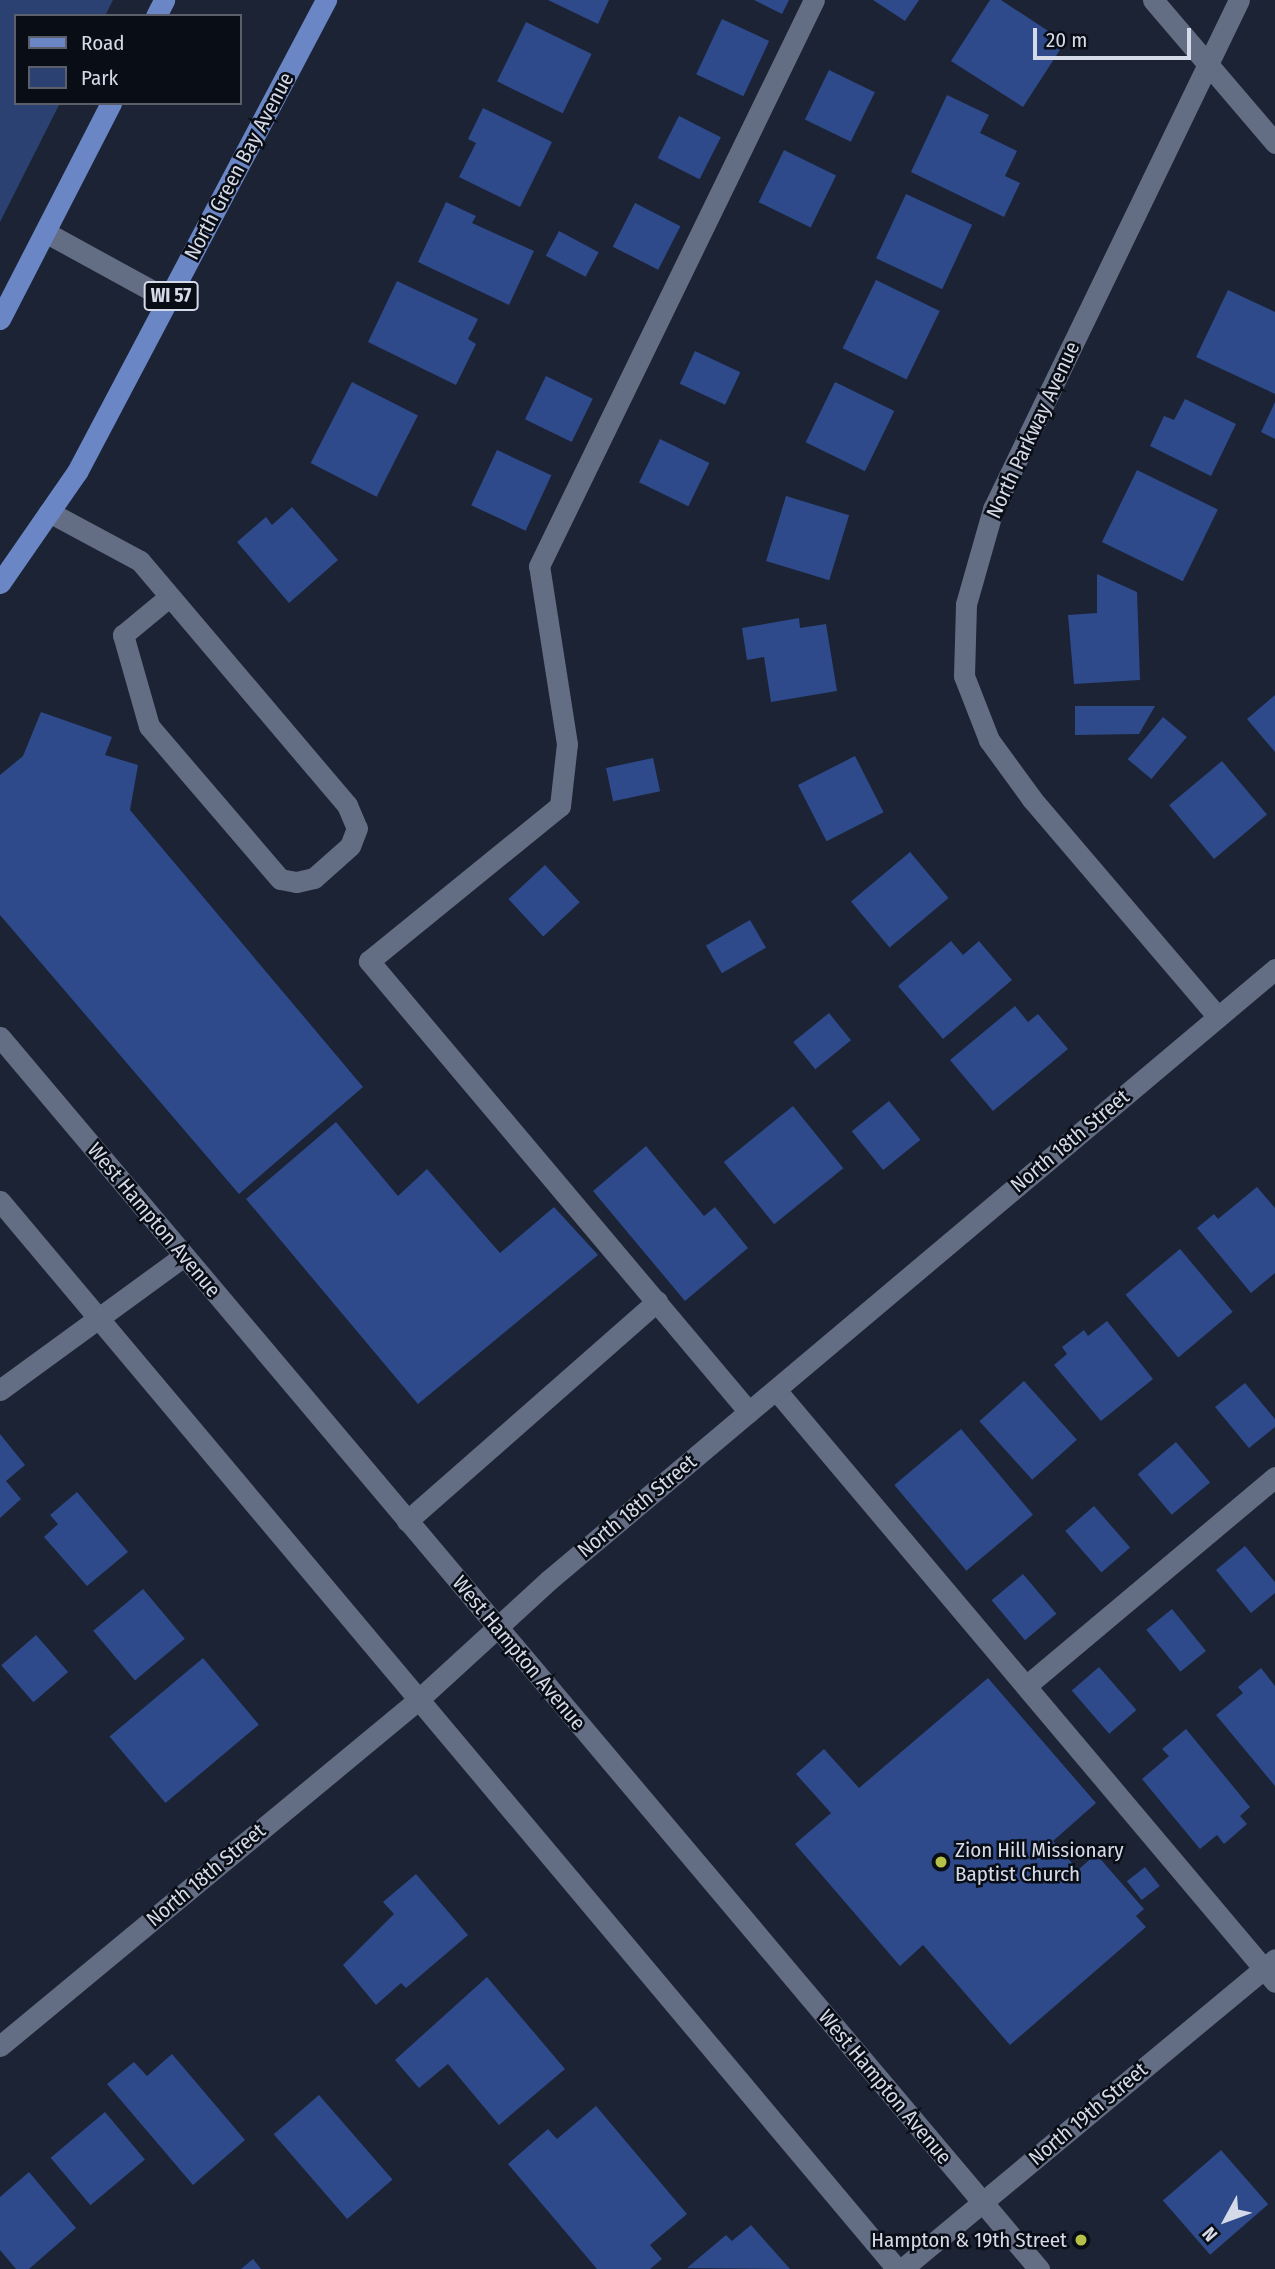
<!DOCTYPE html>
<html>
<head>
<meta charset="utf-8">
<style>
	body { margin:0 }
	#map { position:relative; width:1275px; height:2269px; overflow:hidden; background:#1b2335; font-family:"Fira Sans Condensed",sans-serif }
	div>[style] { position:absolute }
	.green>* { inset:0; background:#2b4172 }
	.building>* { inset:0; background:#2e4a8a; transform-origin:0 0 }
	.lane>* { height:21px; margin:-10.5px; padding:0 10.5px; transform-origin:10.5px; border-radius:10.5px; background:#636d83 }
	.street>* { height:21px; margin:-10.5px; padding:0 10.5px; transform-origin:10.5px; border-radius:10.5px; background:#636d83 }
	.secondary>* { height:21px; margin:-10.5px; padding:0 10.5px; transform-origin:10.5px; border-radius:10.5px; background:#636d83 }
	.primary>* { height:21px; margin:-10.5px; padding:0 10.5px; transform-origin:10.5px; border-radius:10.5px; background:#6a86c4 }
	.dots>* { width:19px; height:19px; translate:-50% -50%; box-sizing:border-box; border:4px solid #090d15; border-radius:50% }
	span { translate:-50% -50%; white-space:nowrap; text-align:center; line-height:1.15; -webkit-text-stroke:5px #090d15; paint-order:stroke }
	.shield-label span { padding:2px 5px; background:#090d15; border:2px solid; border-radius:5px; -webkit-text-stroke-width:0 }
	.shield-label { font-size:19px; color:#d4dae7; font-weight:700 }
	.street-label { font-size:21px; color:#d4dae7 }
	.poi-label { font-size:21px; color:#d4dae7 }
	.left { translate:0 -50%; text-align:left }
	.right { translate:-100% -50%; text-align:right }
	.legend { position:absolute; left:14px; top:14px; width:228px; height:91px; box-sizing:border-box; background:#090d15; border:2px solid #5a5f69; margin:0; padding:9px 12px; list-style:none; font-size:21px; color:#d4dae7 }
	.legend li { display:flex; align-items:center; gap:14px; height:35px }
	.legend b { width:35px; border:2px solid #5a5f69 }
	.north { position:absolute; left:1191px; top:2185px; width:70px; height:70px; -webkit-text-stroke:5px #090d15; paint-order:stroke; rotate:229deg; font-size:19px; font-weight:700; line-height:28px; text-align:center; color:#d4dae7 }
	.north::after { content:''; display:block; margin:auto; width:24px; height:32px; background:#d4dae7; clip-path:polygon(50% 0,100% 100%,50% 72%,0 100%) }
	.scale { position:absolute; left:1033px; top:28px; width:158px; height:32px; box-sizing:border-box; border:4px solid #d4dae7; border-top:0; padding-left:9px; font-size:21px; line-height:24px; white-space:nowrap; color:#d4dae7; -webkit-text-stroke:5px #090d15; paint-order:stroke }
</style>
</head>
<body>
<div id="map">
	<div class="green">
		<i style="clip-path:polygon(0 0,113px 0,105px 16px,16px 16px,16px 103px,60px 103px,0 222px)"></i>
	</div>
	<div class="building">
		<i style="clip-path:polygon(548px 0,609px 0,598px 24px)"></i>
		<i style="clip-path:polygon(754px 0,789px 0,782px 14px)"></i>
		<i style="clip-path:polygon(873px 0,919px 0,905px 21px)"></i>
		<i style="clip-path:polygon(990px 0,1001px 0,1065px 42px,1023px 107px,951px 61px)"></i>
		<i style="left:722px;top:19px;width:52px;height:61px;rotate:25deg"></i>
		<i style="left:526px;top:22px;width:73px;height:66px;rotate:26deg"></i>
		<i style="left:829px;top:70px;width:51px;height:55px;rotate:26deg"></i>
		<i style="clip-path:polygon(947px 95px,989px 115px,980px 133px,1017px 151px,1005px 176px,1020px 183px,1004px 217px,911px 172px)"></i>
		<i style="clip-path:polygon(483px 108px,552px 142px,520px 207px,459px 177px,476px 143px,468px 139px)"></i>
		<i style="left:679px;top:116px;width:47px;height:47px;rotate:27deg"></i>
		<i style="left:784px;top:150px;width:58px;height:58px;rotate:26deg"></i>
		<i style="left:906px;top:194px;width:73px;height:71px;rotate:25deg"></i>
		<i style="clip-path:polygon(446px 202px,476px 216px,472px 223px,534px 251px,509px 305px,418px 262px)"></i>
		<i style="left:635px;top:203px;width:51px;height:49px;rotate:27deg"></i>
		<i style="left:559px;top:231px;width:45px;height:28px;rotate:28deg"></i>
		<i style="left:876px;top:280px;width:71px;height:76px;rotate:26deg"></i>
		<i style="clip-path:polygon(397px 281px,478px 319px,468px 339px,476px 344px,456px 385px,368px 342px)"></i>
		<i style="clip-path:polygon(1228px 290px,1275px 312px,1275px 394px,1196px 357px)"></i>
		<i style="left:695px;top:351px;width:50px;height:36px;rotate:25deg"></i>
		<i style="left:546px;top:376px;width:52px;height:48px;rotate:26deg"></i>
		<i style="left:352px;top:382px;width:74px;height:91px;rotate:27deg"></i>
		<i style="left:835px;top:382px;width:66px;height:67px;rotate:26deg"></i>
		<i style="clip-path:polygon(1185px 399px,1236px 424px,1211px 476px,1150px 446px,1164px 416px,1174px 420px)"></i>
		<i style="clip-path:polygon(1275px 402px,1275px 439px,1261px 432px)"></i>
		<i style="left:660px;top:439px;width:55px;height:48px;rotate:26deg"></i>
		<i style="left:497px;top:450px;width:60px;height:61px;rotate:25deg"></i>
		<i style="left:1137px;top:470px;width:90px;height:80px;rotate:26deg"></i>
		<i style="left:786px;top:496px;width:66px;height:68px;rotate:17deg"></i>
		<i style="clip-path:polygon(292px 507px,338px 560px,289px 603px,237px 542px,266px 517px,272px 525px)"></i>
		<i style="clip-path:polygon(1097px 574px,1137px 592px,1140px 680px,1074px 684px,1068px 615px,1097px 613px)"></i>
		<i style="clip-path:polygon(799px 618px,800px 628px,826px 624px,837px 691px,771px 702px,764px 657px,747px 660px,742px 628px)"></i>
		<i style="clip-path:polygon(1275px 695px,1275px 752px,1247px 719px)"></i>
		<i style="clip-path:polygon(1075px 706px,1155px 706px,1139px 734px,1075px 735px)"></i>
		<i style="clip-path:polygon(41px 712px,112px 737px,105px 755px,138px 765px,130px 810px,363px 1087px,239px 1194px,0 915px,0 775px,23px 756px)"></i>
		<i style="left:1163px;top:717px;width:31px;height:55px;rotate:40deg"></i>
		<i style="left:855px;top:756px;width:63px;height:64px;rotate:63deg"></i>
		<i style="left:653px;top:758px;width:34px;height:48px;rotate:78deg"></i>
		<i style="left:1222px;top:761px;width:70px;height:69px;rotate:50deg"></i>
		<i style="left:910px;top:852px;width:60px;height:77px;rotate:50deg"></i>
		<i style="left:545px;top:865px;width:51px;height:50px;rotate:47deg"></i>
		<i style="left:750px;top:920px;width:32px;height:51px;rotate:60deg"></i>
		<i style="clip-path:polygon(951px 941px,963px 955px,979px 941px,1012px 980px,943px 1039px,898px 986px)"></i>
		<i style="clip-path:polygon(1015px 1006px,1028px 1022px,1038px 1014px,1068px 1049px,993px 1111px,950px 1060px)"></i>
		<i style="left:829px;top:1013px;width:35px;height:46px;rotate:51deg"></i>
		<i style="left:889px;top:1101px;width:50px;height:48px;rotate:51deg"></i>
		<i style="left:793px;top:1106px;width:80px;height:89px;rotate:51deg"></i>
		<i style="clip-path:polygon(336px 1122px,398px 1196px,427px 1169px,500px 1253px,554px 1207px,598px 1255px,418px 1404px,246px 1199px)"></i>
		<i style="clip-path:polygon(646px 1146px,704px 1216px,715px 1207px,748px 1248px,685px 1301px,593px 1191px)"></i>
		<i style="clip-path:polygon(1257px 1187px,1275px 1208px,1275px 1273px,1251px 1293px,1197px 1228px,1214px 1214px,1218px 1219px)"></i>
		<i style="left:1180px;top:1249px;width:82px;height:71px;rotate:50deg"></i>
		<i style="clip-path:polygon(1107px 1321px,1153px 1379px,1101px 1421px,1054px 1365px,1067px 1354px,1062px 1347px,1084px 1330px,1088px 1336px)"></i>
		<i style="left:1024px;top:1381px;width:79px;height:60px;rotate:48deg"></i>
		<i style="clip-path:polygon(1245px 1383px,1275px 1419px,1275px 1427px,1249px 1448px,1215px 1407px)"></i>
		<i style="left:961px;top:1429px;width:112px;height:87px;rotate:50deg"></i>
		<i style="clip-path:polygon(0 1434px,25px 1465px,6px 1481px,21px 1499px,0 1518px)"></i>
		<i style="left:1176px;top:1442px;width:53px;height:50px;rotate:50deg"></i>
		<i style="clip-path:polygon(77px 1492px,128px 1552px,87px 1586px,44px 1537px,58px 1524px,50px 1515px)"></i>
		<i style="left:1094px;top:1506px;width:55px;height:38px;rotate:49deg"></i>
		<i style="clip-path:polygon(1245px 1546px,1275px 1582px,1275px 1593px,1251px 1613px,1216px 1570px)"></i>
		<i style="left:1023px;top:1574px;width:52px;height:41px;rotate:50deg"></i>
		<i style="left:143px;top:1589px;width:65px;height:65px;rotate:50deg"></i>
		<i style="left:1172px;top:1609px;width:54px;height:33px;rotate:51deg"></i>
		<i style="left:36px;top:1635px;width:49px;height:46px;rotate:49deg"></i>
		<i style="left:203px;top:1658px;width:87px;height:122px;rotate:50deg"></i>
		<i style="left:1099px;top:1667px;width:57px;height:36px;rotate:49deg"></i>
		<i style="clip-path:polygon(1261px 1668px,1275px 1686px,1275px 1786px,1216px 1715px,1243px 1693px,1238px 1687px)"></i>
		<i style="clip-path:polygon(988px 1678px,1096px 1803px,1053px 1841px,1078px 1870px,1096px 1854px,1144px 1909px,1136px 1916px,1146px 1927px,1010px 2045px,923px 1945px,900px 1966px,795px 1844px,831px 1813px,796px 1774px,824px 1749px,859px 1788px)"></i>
		<i style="clip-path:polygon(1186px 1729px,1250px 1807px,1240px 1816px,1247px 1824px,1224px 1844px,1217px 1835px,1200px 1849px,1142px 1779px,1169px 1756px,1162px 1749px)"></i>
		<i style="left:1145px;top:1867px;width:24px;height:23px;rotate:52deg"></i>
		<i style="clip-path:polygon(416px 1874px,468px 1935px,406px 1988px,401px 1983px,376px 2005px,343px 1965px,394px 1914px,383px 1902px)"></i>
		<i style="clip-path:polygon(487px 1977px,565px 2069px,499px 2125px,448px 2064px,419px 2088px,395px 2060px)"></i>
		<i style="clip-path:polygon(172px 2054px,245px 2140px,193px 2185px,107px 2084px,134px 2062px,147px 2076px)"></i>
		<i style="left:319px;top:2095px;width:112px;height:60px;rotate:49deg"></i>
		<i style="clip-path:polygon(596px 2106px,687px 2214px,650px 2245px,662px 2259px,650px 2269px,597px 2269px,508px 2164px,548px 2129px,557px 2139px)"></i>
		<i style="left:105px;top:2112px;width:62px;height:71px;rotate:50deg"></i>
		<i style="left:1221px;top:2150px;width:72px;height:77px;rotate:49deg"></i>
		<i style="clip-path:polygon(29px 2172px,76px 2228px,29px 2269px,16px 2269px,0 2250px,0 2197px)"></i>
		<i style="clip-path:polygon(751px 2225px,790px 2269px,687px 2268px,726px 2235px,732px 2241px)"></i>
		<i style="clip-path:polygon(253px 2259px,261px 2269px,241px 2269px)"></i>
	</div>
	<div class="lane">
		<i style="left:45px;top:232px;width:141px;rotate:28.7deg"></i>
		<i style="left:49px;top:512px;width:103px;rotate:28.3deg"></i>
		<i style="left:140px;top:561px;width:320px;rotate:49.7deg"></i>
		<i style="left:347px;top:805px;width:25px;rotate:67deg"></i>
		<i style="left:357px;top:828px;width:19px;rotate:111deg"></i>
		<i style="left:350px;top:846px;width:48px;rotate:138.4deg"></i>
		<i style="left:314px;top:878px;width:18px;rotate:167deg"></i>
		<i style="left:296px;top:882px;width:16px;rotate:-169deg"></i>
		<i style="left:280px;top:879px;width:201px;rotate:-130.6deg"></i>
		<i style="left:149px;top:726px;width:95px;rotate:-105.9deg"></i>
		<i style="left:123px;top:635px;width:60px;rotate:-39.6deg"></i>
		<i style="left:0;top:1390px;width:228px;rotate:-36.1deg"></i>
		<i style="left:776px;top:1390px;width:774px;rotate:49.87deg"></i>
		<i style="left:749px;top:1412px;width:590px;rotate:-130.12deg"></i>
		<i style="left:369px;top:961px;width:246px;rotate:-39.1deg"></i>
		<i style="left:560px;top:806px;width:62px;rotate:-83.6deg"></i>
		<i style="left:567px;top:744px;width:180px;rotate:-98.9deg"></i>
		<i style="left:539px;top:566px;width:629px;rotate:-64.09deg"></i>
		<i style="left:407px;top:1521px;width:333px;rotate:-41.3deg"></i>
		<i style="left:1026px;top:1686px;width:325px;rotate:-40deg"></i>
	</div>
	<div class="street">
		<i style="left:1153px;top:0;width:188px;rotate:49.5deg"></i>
		<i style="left:1218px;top:1017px;width:287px;rotate:-130.5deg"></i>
		<i style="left:1032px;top:799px;width:73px;rotate:-126.1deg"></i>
		<i style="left:989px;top:740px;width:69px;rotate:-111.3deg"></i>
		<i style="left:964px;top:676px;width:72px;rotate:-88.4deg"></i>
		<i style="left:966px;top:604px;width:99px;rotate:-74.1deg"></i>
		<i style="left:993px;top:509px;width:565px;rotate:-64.21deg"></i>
		<i style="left:0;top:2046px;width:543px;rotate:-39.62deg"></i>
		<i style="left:418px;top:1700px;width:178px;rotate:-42.5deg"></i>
		<i style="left:549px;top:1580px;width:949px;rotate:-40.08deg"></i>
		<i style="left:902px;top:2269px;width:485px;rotate:-39.7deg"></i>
	</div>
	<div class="secondary">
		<i style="left:0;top:1037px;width:1612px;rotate:49.86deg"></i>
		<i style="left:0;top:1201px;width:1395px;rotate:49.97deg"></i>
	</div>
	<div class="primary">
		<i style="left:156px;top:16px;width:18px;rotate:-63deg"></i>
		<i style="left:0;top:319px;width:243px;rotate:-62.8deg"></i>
		<i style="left:0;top:583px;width:135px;rotate:-55.3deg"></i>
		<i style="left:77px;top:472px;width:534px;rotate:-62.19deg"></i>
	</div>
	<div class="dots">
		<i style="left:941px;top:1862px;background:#b6c149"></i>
		<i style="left:1081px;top:2240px;background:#b6c149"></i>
	</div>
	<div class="shield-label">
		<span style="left:171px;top:296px">WI 57</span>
	</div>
	<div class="street-label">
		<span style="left:239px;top:166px;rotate:-62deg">North Green Bay Avenue</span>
		<span style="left:1033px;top:430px;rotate:-65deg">North Parkway Avenue</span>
		<span style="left:1070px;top:1141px;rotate:-40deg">North 18th Street</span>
		<span style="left:154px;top:1220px;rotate:50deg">West Hampton Avenue</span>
		<span style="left:637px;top:1506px;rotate:-40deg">North 18th Street</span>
		<span style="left:519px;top:1653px;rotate:50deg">West Hampton Avenue</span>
		<span style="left:206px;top:1875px;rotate:-40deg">North 18th Street</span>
		<span style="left:885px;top:2087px;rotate:50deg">West Hampton Avenue</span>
		<span style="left:1088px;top:2114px;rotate:-40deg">North 19th Street</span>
	</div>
	<div class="poi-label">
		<span class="left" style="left:955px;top:1862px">Zion Hill Missionary<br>Baptist Church</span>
		<span class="right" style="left:1067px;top:2240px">Hampton &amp; 19th Street</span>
	</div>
	<ul class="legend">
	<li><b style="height:9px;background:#6a86c4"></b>Road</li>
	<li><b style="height:19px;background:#2b4172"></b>Park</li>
	</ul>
	<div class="north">N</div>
	<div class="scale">20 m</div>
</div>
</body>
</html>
